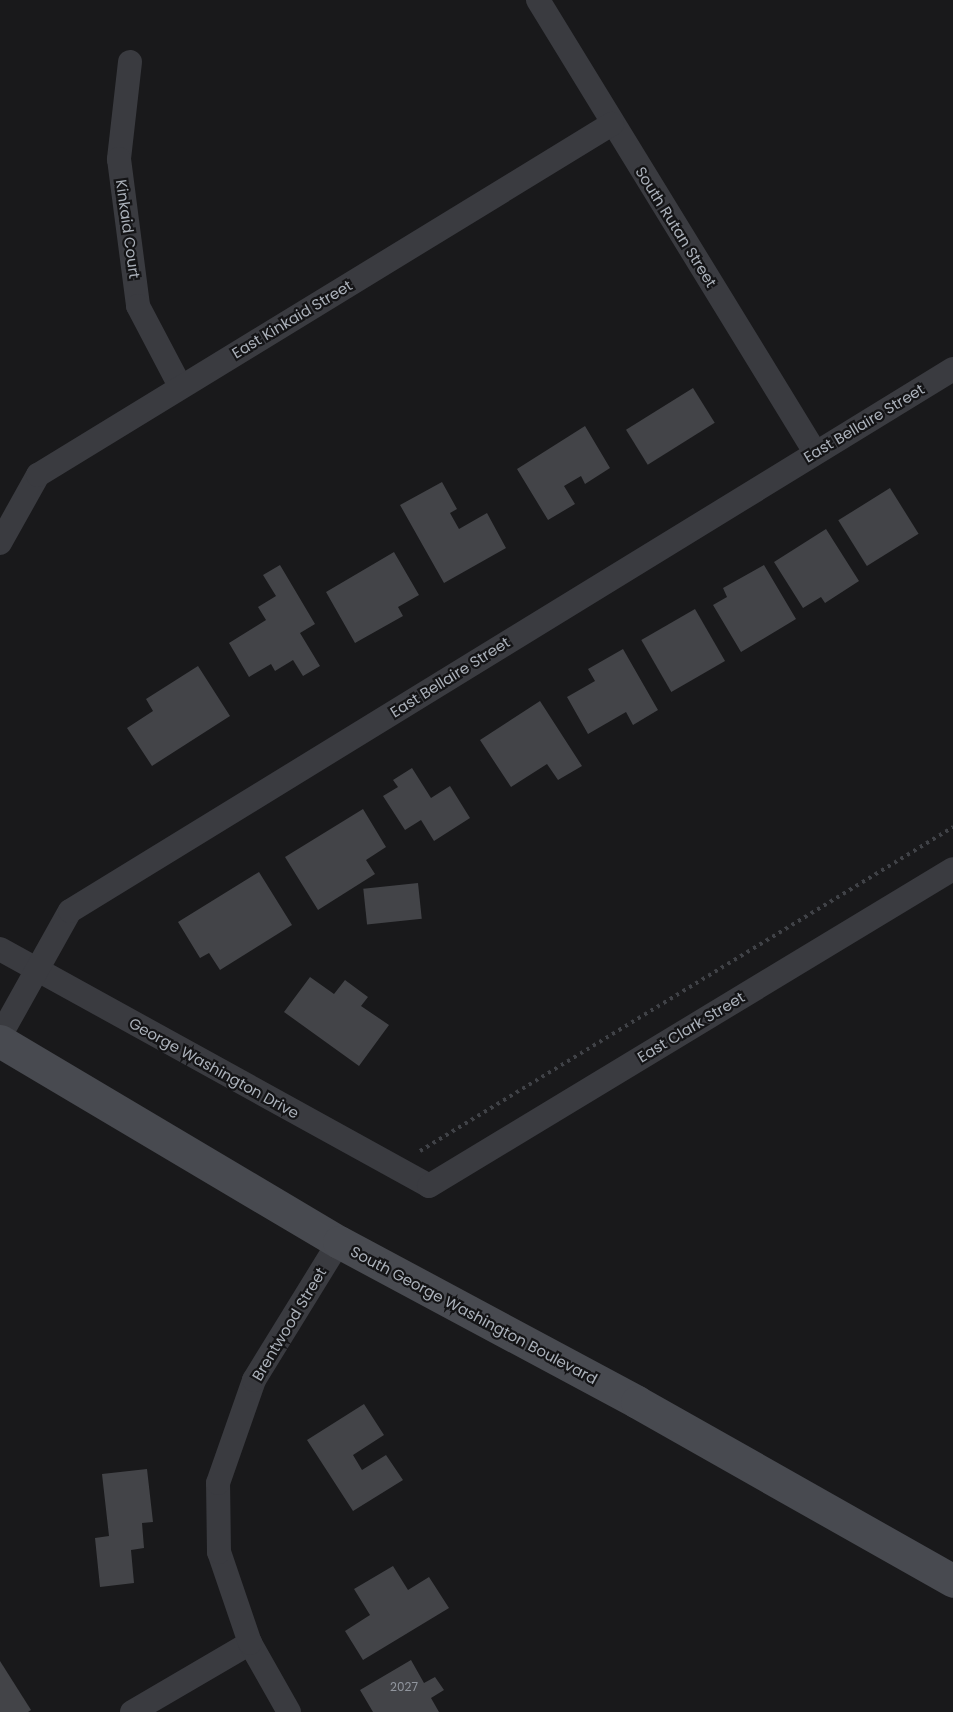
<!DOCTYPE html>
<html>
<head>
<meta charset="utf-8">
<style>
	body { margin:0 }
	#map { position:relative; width:953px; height:1712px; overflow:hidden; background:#19191b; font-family:Poppins,sans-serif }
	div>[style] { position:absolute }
	.building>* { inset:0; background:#434448; transform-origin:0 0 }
	.path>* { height:4px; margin-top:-2px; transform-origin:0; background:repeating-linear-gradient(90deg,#404247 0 3px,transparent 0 7.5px) }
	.street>* { height:24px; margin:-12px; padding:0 12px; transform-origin:12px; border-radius:12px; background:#3a3b40 }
	.secondary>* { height:33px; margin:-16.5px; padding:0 16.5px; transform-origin:16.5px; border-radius:16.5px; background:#484a50 }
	span { translate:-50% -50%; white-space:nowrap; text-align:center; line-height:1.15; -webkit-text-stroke:4.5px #141416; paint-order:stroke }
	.number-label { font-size:12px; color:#91969e }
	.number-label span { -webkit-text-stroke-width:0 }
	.street-label { font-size:15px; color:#abb1ba }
</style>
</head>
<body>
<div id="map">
	<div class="building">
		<i style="left:693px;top:388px;width:41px;height:79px;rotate:58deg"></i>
		<i style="clip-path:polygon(585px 426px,610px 468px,585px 484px,581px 476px,564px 486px,575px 504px,548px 520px,517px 469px)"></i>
		<i style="clip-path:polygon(442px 482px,457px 509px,450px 513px,459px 529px,487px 513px,506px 548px,444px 583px,400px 505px)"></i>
		<i style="left:890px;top:488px;width:54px;height:61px;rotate:58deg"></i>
		<i style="clip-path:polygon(826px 529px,859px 581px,825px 603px,821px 597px,803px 608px,774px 562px)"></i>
		<i style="clip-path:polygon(394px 552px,419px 595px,398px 607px,403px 616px,355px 643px,326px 592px)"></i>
		<i style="clip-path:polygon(280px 565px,315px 624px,300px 633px,320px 666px,303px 676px,293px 660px,275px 671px,271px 664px,249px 677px,229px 643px,266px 620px,258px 607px,276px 596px,263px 575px)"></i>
		<i style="clip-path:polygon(764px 565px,796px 619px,741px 652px,713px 605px,727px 597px,723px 588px)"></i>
		<i style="left:695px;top:609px;width:60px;height:62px;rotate:60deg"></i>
		<i style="clip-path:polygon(623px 649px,658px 710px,633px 725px,626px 712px,588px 734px,567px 697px,595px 681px,588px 669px)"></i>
		<i style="clip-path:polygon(198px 666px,230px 716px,152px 766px,127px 728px,153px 711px,146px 699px)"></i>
		<i style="clip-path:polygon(540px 701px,582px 766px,558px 780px,547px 764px,511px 787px,480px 740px)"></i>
		<i style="clip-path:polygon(412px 768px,431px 798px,450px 786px,470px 818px,434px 841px,421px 820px,405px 830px,383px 796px,398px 787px,393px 780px)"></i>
		<i style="clip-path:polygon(363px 809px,386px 847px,366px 860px,375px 874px,318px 910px,285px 857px)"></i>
		<i style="clip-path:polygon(259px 872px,292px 925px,220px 970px,209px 953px,200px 958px,178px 922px)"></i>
		<i style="left:418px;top:883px;width:36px;height:55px;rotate:84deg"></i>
		<i style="clip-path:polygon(310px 977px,334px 994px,345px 980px,368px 997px,361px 1006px,389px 1025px,359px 1066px,284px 1012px)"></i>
		<i style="clip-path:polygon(364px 1404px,384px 1435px,353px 1455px,362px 1470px,386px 1455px,403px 1480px,353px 1511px,307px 1440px)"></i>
		<i style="clip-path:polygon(147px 1469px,153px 1522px,142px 1523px,144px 1548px,131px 1550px,134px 1583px,100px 1587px,95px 1538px,109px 1536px,102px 1474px)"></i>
		<i style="clip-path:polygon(393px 1566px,408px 1590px,429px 1577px,449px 1608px,363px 1660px,345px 1631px,370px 1615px,354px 1589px)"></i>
		<i style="clip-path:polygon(411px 1660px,424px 1683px,435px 1677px,444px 1690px,431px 1698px,439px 1712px,373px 1712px,360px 1690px)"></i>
		<i style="clip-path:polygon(0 1661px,31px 1710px,28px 1712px,0 1712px)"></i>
	</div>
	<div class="path">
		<i style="left:420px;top:1151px;width:624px;rotate:-31.29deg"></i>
	</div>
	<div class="street">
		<i style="left:538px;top:0;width:530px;rotate:58.5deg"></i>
		<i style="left:130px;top:62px;width:98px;rotate:96.5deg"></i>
		<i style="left:119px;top:159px;width:148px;rotate:82.6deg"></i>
		<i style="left:138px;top:306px;width:90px;rotate:62.3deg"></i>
		<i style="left:0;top:543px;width:78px;rotate:-60.8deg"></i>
		<i style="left:38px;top:475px;width:673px;rotate:-31.45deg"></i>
		<i style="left:0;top:949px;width:490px;rotate:28.9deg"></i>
		<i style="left:429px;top:1186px;width:612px;rotate:-31.17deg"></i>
		<i style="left:0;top:1036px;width:143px;rotate:-60.8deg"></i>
		<i style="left:70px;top:911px;width:1036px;rotate:-31.54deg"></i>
		<i style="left:132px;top:1712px;width:137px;rotate:-30.3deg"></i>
		<i style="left:289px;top:1712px;width:79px;rotate:-119.5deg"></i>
		<i style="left:250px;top:1643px;width:96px;rotate:-108.8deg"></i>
		<i style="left:219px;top:1552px;width:69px;rotate:-90.8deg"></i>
		<i style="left:218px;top:1483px;width:109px;rotate:-70.7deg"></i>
		<i style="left:254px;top:1380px;width:162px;rotate:-58.4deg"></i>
	</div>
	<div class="secondary">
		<i style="left:0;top:1041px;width:394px;rotate:30.7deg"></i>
		<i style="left:339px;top:1242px;width:338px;rotate:28.2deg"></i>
		<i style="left:637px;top:1402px;width:363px;rotate:29.5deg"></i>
	</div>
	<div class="number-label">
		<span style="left:404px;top:1687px">2027</span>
	</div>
	<div class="street-label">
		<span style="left:676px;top:227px;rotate:58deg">South Rutan Street</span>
		<span style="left:128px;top:229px;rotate:82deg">Kinkaid Court</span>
		<span style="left:292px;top:319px;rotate:-31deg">East Kinkaid Street</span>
		<span style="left:864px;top:423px;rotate:-31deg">East Bellaire Street</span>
		<span style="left:450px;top:677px;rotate:-32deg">East Bellaire Street</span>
		<span style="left:691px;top:1027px;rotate:-31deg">East Clark Street</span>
		<span style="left:214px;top:1068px;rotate:29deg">George Washington Drive</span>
		<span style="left:474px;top:1315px;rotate:28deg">South George Washington Boulevard</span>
		<span style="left:289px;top:1324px;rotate:-59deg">Brentwood Street</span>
	</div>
</div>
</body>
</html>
